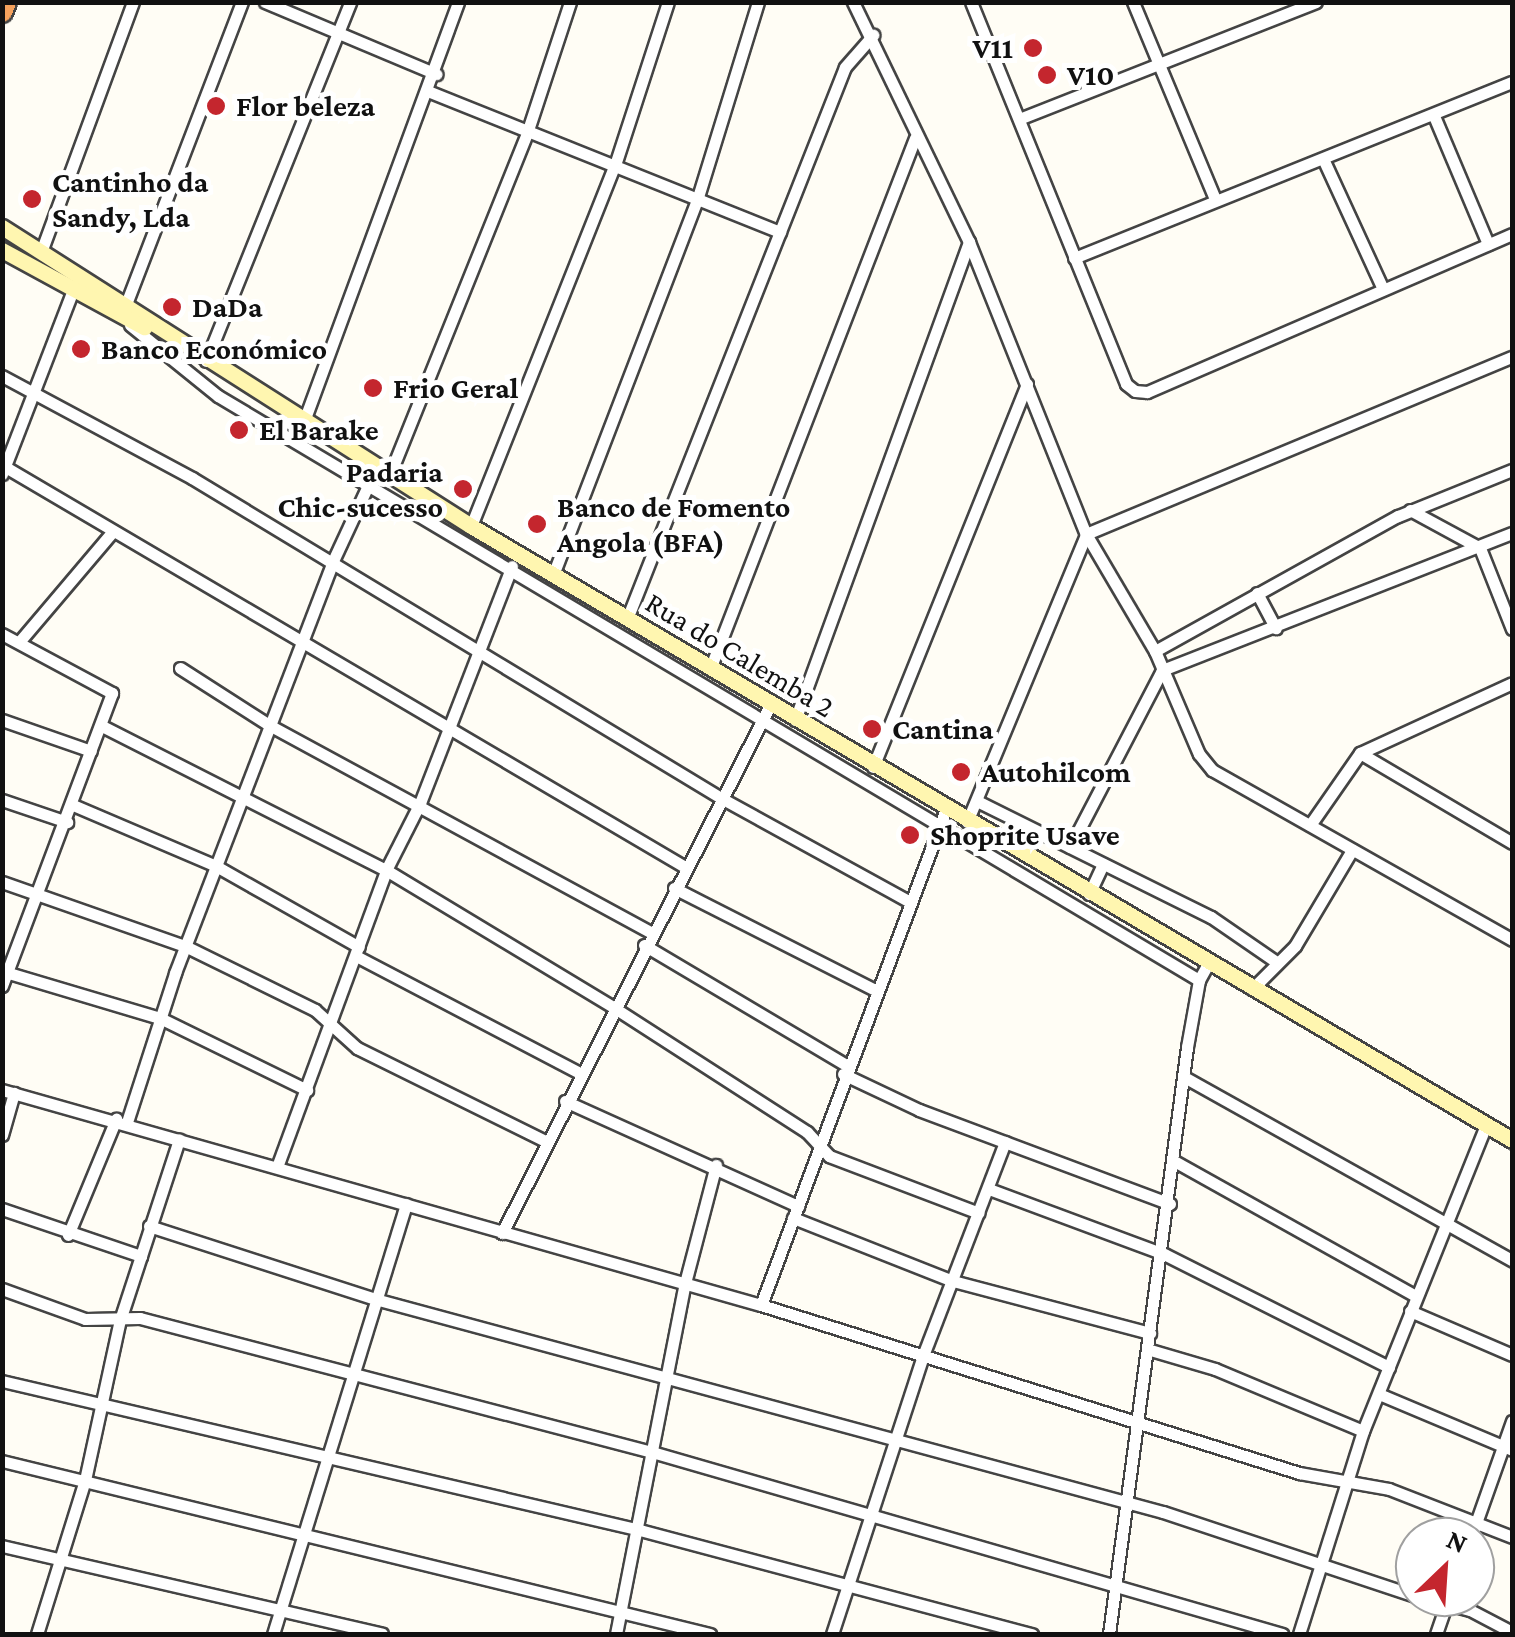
<!DOCTYPE html>
<html>
<head>
<meta charset="utf-8">
<style>
	body { margin:0 }
	#map { position:relative; width:1515px; height:1637px; overflow:hidden; background:#fffdf5; font-family:"Crimson Pro",serif }
	div>[style] { position:absolute }
	.roads { filter:drop-shadow(2px 0 #444) drop-shadow(-2px 0 #444) drop-shadow(0 2px #444) drop-shadow(0 -2px #444) }
	.street>* { height:11px; margin:-5.5px; padding:0 5.5px; transform-origin:5.5px; border-radius:5.5px; background:#fff }
	.secondary>* { height:15px; margin:-7.5px; padding:0 7.5px; transform-origin:7.5px; border-radius:7.5px; background:#fff6b0 }
	.highway>* { height:20px; margin:-10px; padding:0 10px; transform-origin:10px; border-radius:10px; background:#f5a25d }
	.dots>* { width:28px; height:28px; translate:-50% -50%; box-sizing:border-box; border:5px solid #fff; border-radius:50% }
	span { translate:-50% -50%; white-space:nowrap; text-align:center; line-height:1.15; -webkit-text-stroke:10px #fff; paint-order:stroke }
	.poi-label { font-size:30px; color:#111; font-weight:700 }
	.right { translate:-100% -50%; text-align:right }
	.left { translate:0 -50%; text-align:left }
	.street-label { font-size:30px; color:#111 }
	.frame { position:absolute; inset:0; border:5px solid #111; pointer-events:none }
	.north { position:absolute; left:1395px; top:1517px; width:100px; height:100px; box-sizing:border-box; background:#fff; border:2px solid #a0a0a0; border-radius:50%; rotate:25deg; font-size:28px; font-weight:700; line-height:40px; text-align:center; color:#111 }
	.north::after { content:''; display:block; margin:auto; width:35px; height:45px; background:#c4262e; clip-path:polygon(50% 0,100% 100%,50% 72%,0 100%) }
</style>
</head>
<body>
<div id="map">
	<div class="roads">
		<div class="street">
			<i style="left:265px;top:2px;width:186px;rotate:22.8deg"></i>
			<i style="left:853px;top:2px;width:267px;rotate:64.2deg"></i>
			<i style="left:969px;top:242px;width:315px;rotate:68.2deg"></i>
			<i style="left:1086px;top:534px;width:136px;rotate:59.5deg"></i>
			<i style="left:1155px;top:651px;width:112px;rotate:66.9deg"></i>
			<i style="left:1199px;top:754px;width:21px;rotate:51deg"></i>
			<i style="left:1212px;top:770px;width:345px;rotate:29.5deg"></i>
			<i style="left:971px;top:2px;width:412px;rotate:67.9deg"></i>
			<i style="left:1126px;top:384px;width:11px;rotate:38deg"></i>
			<i style="left:1135px;top:391px;width:12px;rotate:5deg"></i>
			<i style="left:1147px;top:392px;width:398px;rotate:-23.4deg"></i>
			<i style="left:1133px;top:2px;width:213px;rotate:67.4deg"></i>
			<i style="left:430px;top:92px;width:377px;rotate:21.8deg"></i>
			<i style="left:1434px;top:116px;width:139px;rotate:67.1deg"></i>
			<i style="left:1019px;top:119px;width:319px;rotate:-21.5deg"></i>
			<i style="left:1325px;top:163px;width:139px;rotate:65.3deg"></i>
			<i style="left:41px;top:252px;width:266px;rotate:-69.8deg"></i>
			<i style="left:1074px;top:258px;width:472px;rotate:-21.9deg"></i>
			<i style="left:126px;top:304px;width:324px;rotate:-69deg"></i>
			<i style="left:130px;top:325px;width:113px;rotate:38.9deg"></i>
			<i style="left:218px;top:396px;width:1142px;rotate:30.77deg"></i>
			<i style="left:206px;top:361px;width:387px;rotate:-68.1deg"></i>
			<i style="left:2px;top:376px;width:216px;rotate:28.2deg"></i>
			<i style="left:192px;top:478px;width:618px;rotate:31.17deg"></i>
			<i style="left:721px;top:798px;width:216px;rotate:28.8deg"></i>
			<i style="left:304px;top:421px;width:446px;rotate:-69.8deg"></i>
			<i style="left:2px;top:465px;width:793px;rotate:30.48deg"></i>
			<i style="left:2px;top:474px;width:197px;rotate:-68.9deg"></i>
			<i style="left:390px;top:474px;width:371px;rotate:-68.1deg"></i>
			<i style="left:528px;top:130px;width:135px;rotate:-71.8deg"></i>
			<i style="left:1410px;top:510px;width:80px;rotate:28.5deg"></i>
			<i style="left:1480px;top:548px;width:87px;rotate:68.4deg"></i>
			<i style="left:471px;top:526px;width:389px;rotate:-68.3deg"></i>
			<i style="left:615px;top:165px;width:171px;rotate:-72deg"></i>
			<i style="left:1086px;top:534px;width:461px;rotate:-22.6deg"></i>
			<i style="left:553px;top:575px;width:405px;rotate:-69deg"></i>
			<i style="left:698px;top:197px;width:204px;rotate:-72.9deg"></i>
			<i style="left:1257px;top:593px;width:40px;rotate:62deg"></i>
			<i style="left:627px;top:619px;width:593px;rotate:-68.45deg"></i>
			<i style="left:845px;top:67px;width:43px;rotate:-48.8deg"></i>
			<i style="left:2px;top:634px;width:125px;rotate:28.2deg"></i>
			<i style="left:112px;top:693px;width:313px;rotate:110.6deg"></i>
			<i style="left:19px;top:642px;width:145px;rotate:-49.7deg"></i>
			<i style="left:1155px;top:651px;width:278px;rotate:-29.1deg"></i>
			<i style="left:1398px;top:516px;width:123px;rotate:-22deg"></i>
			<i style="left:180px;top:668px;width:106px;rotate:32.6deg"></i>
			<i style="left:269px;top:725px;width:434px;rotate:28.5deg"></i>
			<i style="left:710px;top:669px;width:569px;rotate:-68.89deg"></i>
			<i style="left:2px;top:720px;width:94px;rotate:19.2deg"></i>
			<i style="left:795px;top:720px;width:509px;rotate:-70deg"></i>
			<i style="left:102px;top:726px;width:318px;rotate:26.9deg"></i>
			<i style="left:386px;top:870px;width:265px;rotate:31.1deg"></i>
			<i style="left:613px;top:1007px;width:231px;rotate:32.8deg"></i>
			<i style="left:807px;top:1132px;width:33px;rotate:47deg"></i>
			<i style="left:829px;top:1156px;width:160px;rotate:20.8deg"></i>
			<i style="left:1360px;top:753px;width:177px;rotate:30.6deg"></i>
			<i style="left:873px;top:767px;width:413px;rotate:-68.1deg"></i>
			<i style="left:2px;top:800px;width:69px;rotate:18.7deg"></i>
			<i style="left:977px;top:801px;width:261px;rotate:26.4deg"></i>
			<i style="left:1211px;top:917px;width:78px;rotate:34.5deg"></i>
			<i style="left:73px;top:805px;width:155px;rotate:23.1deg"></i>
			<i style="left:216px;top:866px;width:164px;rotate:29.5deg"></i>
			<i style="left:967px;top:822px;width:312px;rotate:-67.5deg"></i>
			<i style="left:1310px;top:825px;width:88px;rotate:-55.2deg"></i>
			<i style="left:1360px;top:753px;width:167px;rotate:-24.7deg"></i>
			<i style="left:1070px;top:847px;width:199px;rotate:-62.5deg"></i>
			<i style="left:1162px;top:670px;width:376px;rotate:-21.4deg"></i>
			<i style="left:2px;top:882px;width:194px;rotate:19.3deg"></i>
			<i style="left:185px;top:946px;width:145px;rotate:26.2deg"></i>
			<i style="left:315px;top:1010px;width:57px;rotate:42.1deg"></i>
			<i style="left:357px;top:1048px;width:212px;rotate:26.3deg"></i>
			<i style="left:674px;top:888px;width:228px;rotate:26.9deg"></i>
			<i style="left:1089px;top:894px;width:33px;rotate:-65deg"></i>
			<i style="left:644px;top:945px;width:235px;rotate:30.7deg"></i>
			<i style="left:356px;top:956px;width:250px;rotate:27.6deg"></i>
			<i style="left:2px;top:971px;width:165px;rotate:16.6deg"></i>
			<i style="left:160px;top:1018px;width:164px;rotate:26.1deg"></i>
			<i style="left:1252px;top:989px;width:61px;rotate:-45deg"></i>
			<i style="left:1295px;top:946px;width:112px;rotate:-59.3deg"></i>
			<i style="left:843px;top:1074px;width:84px;rotate:25.3deg"></i>
			<i style="left:919px;top:1110px;width:268px;rotate:20.5deg"></i>
			<i style="left:1184px;top:1077px;width:376px;rotate:29.2deg"></i>
			<i style="left:2px;top:1090px;width:789px;rotate:15.82deg"></i>
			<i style="left:761px;top:1305px;width:564px;rotate:17.34deg"></i>
			<i style="left:1299px;top:1473px;width:91px;rotate:10.1deg"></i>
			<i style="left:1389px;top:1489px;width:132px;rotate:21.3deg"></i>
			<i style="left:565px;top:1101px;width:256px;rotate:24.3deg"></i>
			<i style="left:127px;top:1122px;width:157px;rotate:-72.1deg"></i>
			<i style="left:175px;top:973px;width:439px;rotate:-69deg"></i>
			<i style="left:332px;top:563px;width:107px;rotate:-65.1deg"></i>
			<i style="left:2px;top:1135px;width:44px;rotate:-74.1deg"></i>
			<i style="left:1174px;top:1161px;width:277px;rotate:29.2deg"></i>
			<i style="left:277px;top:1167px;width:316px;rotate:-69.8deg"></i>
			<i style="left:386px;top:870px;width:75px;rotate:-63.1deg"></i>
			<i style="left:420px;top:803px;width:254px;rotate:-68.8deg"></i>
			<i style="left:989px;top:1189px;width:187px;rotate:20.4deg"></i>
			<i style="left:1164px;top:1254px;width:252px;rotate:26.7deg"></i>
			<i style="left:2px;top:1209px;width:147px;rotate:18.7deg"></i>
			<i style="left:793px;top:1218px;width:172px;rotate:21.5deg"></i>
			<i style="left:953px;top:1281px;width:204px;rotate:14.8deg"></i>
			<i style="left:149px;top:1226px;width:237px;rotate:17.9deg"></i>
			<i style="left:375px;top:1299px;width:816px;rotate:15.13deg"></i>
			<i style="left:1163px;top:1512px;width:266px;rotate:18.4deg"></i>
			<i style="left:502px;top:1233px;width:592px;rotate:-63.09deg"></i>
			<i style="left:68px;top:1235px;width:126px;rotate:-67.5deg"></i>
			<i style="left:2px;top:1289px;width:88px;rotate:19.9deg"></i>
			<i style="left:85px;top:1319px;width:55px;rotate:-1deg"></i>
			<i style="left:140px;top:1318px;width:529px;rotate:14.67deg"></i>
			<i style="left:652px;top:1452px;width:656px;rotate:16.11deg"></i>
			<i style="left:761px;top:1305px;width:529px;rotate:-69.55deg"></i>
			<i style="left:1410px;top:1311px;width:111px;rotate:23.3deg"></i>
			<i style="left:1147px;top:1349px;width:71px;rotate:16.4deg"></i>
			<i style="left:1215px;top:1369px;width:160px;rotate:22.7deg"></i>
			<i style="left:2px;top:1381px;width:651px;rotate:13.14deg"></i>
			<i style="left:636px;top:1529px;width:410px;rotate:14.9deg"></i>
			<i style="left:1379px;top:1394px;width:144px;rotate:22.8deg"></i>
			<i style="left:2px;top:1461px;width:729px;rotate:13.73deg"></i>
			<i style="left:1471px;top:1537px;width:123px;rotate:-70.5deg"></i>
			<i style="left:2px;top:1546px;width:390px;rotate:13deg"></i>
			<i style="left:1420px;top:1597px;width:52px;rotate:14.6deg"></i>
			<i style="left:1470px;top:1610px;width:47px;rotate:27.6deg"></i>
			<i style="left:37px;top:1634px;width:161px;rotate:-72.7deg"></i>
			<i style="left:85px;top:1480px;width:164px;rotate:-77.7deg"></i>
			<i style="left:120px;top:1320px;width:190px;rotate:-71.9deg"></i>
			<i style="left:273px;top:1634px;width:450px;rotate:-72.8deg"></i>
			<i style="left:616px;top:1634px;width:358px;rotate:-78.9deg"></i>
			<i style="left:685px;top:1283px;width:122px;rotate:-75.3deg"></i>
			<i style="left:832px;top:1634px;width:296px;rotate:-71.9deg"></i>
			<i style="left:924px;top:1353px;width:226px;rotate:-69deg"></i>
			<i style="left:1109px;top:1634px;width:592px;rotate:-82.43deg"></i>
			<i style="left:1187px;top:1047px;width:68px;rotate:-79.8deg"></i>
			<i style="left:1199px;top:980px;width:18px;rotate:-61deg"></i>
			<i style="left:1299px;top:1634px;width:213px;rotate:-72.5deg"></i>
			<i style="left:1363px;top:1431px;width:330px;rotate:-68.1deg"></i>
			<i style="left:1436px;top:1634px;width:39px;rotate:-71deg"></i>
		</div>
		<div class="secondary">
			<i style="left:2px;top:227px;width:556px;rotate:32.52deg"></i>
			<i style="left:471px;top:526px;width:1209px;rotate:30.53deg"></i>
			<i style="left:2px;top:250px;width:162px;rotate:28.5deg"></i>
		</div>
		<div class="highway">
			<i style="left:2px;top:12px;width:11px;rotate:-68deg"></i>
		</div>
	</div>
	<div class="dots">
		<i style="left:1033px;top:48px;background:#c4262e"></i>
		<i style="left:1047px;top:75px;background:#c4262e"></i>
		<i style="left:216px;top:106px;background:#c4262e"></i>
		<i style="left:32px;top:199px;background:#c4262e"></i>
		<i style="left:172px;top:307px;background:#c4262e"></i>
		<i style="left:81px;top:349px;background:#c4262e"></i>
		<i style="left:373px;top:388px;background:#c4262e"></i>
		<i style="left:239px;top:430px;background:#c4262e"></i>
		<i style="left:463px;top:489px;background:#c4262e"></i>
		<i style="left:537px;top:524px;background:#c4262e"></i>
		<i style="left:872px;top:729px;background:#c4262e"></i>
		<i style="left:961px;top:772px;background:#c4262e"></i>
		<i style="left:910px;top:835px;background:#c4262e"></i>
	</div>
	<div class="poi-label">
		<span class="right" style="left:1013px;top:48px">V11</span>
		<span class="left" style="left:1067px;top:75px">V10</span>
		<span class="left" style="left:236px;top:106px">Flor beleza</span>
		<span class="left" style="left:52px;top:199px">Cantinho da<br>Sandy, Lda</span>
		<span class="left" style="left:192px;top:307px">DaDa</span>
		<span class="left" style="left:101px;top:349px">Banco Económico</span>
		<span class="left" style="left:393px;top:388px">Frio Geral</span>
		<span class="left" style="left:259px;top:430px">El Barake</span>
		<span class="right" style="left:443px;top:489px">Padaria<br>Chic-sucesso</span>
		<span class="left" style="left:557px;top:524px">Banco de Fomento<br>Angola (BFA)</span>
		<span class="left" style="left:892px;top:729px">Cantina</span>
		<span class="left" style="left:981px;top:772px">Autohilcom</span>
		<span class="left" style="left:930px;top:835px">Shoprite Usave</span>
	</div>
	<div class="street-label">
		<span style="left:740px;top:655px;rotate:31deg">Rua do Calemba 2</span>
	</div>
	<div class="frame"></div>
	<div class="north">N</div>
</div>
</body>
</html>
